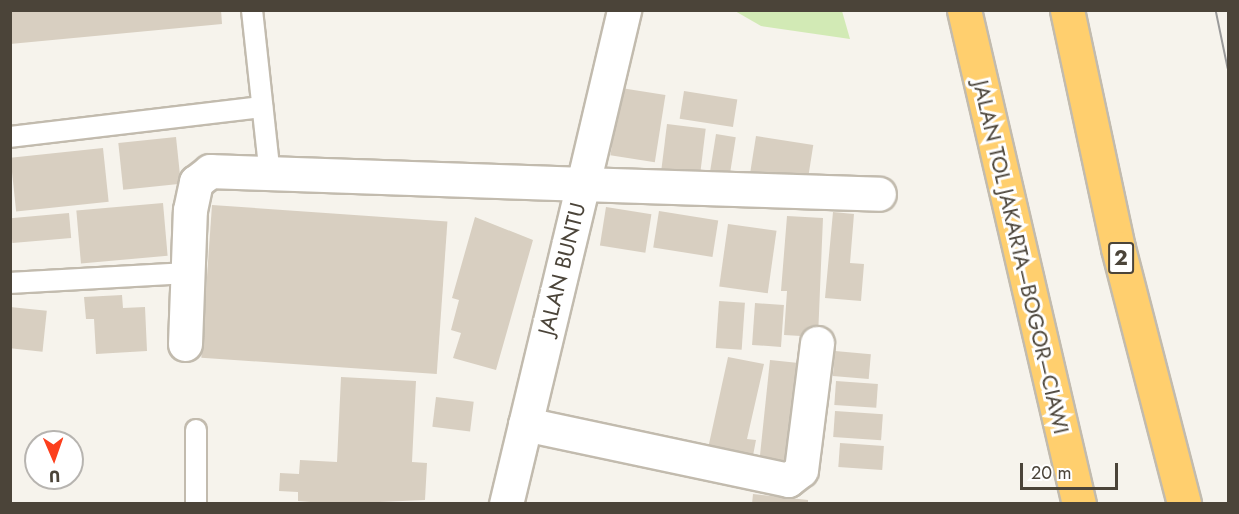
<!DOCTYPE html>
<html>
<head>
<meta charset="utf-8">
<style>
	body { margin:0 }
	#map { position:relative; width:1239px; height:514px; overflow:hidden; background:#f6f3ec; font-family:Jost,sans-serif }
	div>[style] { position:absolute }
	.green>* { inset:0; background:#d2eab5 }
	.building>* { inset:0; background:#d8cfc1; transform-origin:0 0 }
	.roads { filter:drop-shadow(2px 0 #c2bbae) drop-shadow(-2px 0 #c2bbae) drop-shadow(0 2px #c2bbae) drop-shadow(0 -2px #c2bbae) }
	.service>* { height:20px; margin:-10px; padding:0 10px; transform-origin:10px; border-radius:10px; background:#fff }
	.minor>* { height:33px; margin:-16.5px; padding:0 16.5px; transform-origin:16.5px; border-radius:16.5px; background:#fff }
	.motorway>* { height:33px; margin:-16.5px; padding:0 16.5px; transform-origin:16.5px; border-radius:16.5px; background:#ffcf6e }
	.tram>* { height:1.5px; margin:-0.75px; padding:0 0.75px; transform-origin:0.75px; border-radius:0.75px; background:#9a9a9a }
	span { translate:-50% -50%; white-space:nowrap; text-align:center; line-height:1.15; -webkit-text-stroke:6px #fff; paint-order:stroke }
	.shield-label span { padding:2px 4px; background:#fff; border:2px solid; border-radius:4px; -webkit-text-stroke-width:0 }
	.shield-label { font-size:21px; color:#4b4439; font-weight:700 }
	.street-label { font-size:22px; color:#4b4439 }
	.frame { position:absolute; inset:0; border:12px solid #4b4439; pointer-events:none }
	.north { position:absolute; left:24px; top:430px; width:60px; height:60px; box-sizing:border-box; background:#fff; border:2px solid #b7b4b0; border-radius:50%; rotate:178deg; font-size:16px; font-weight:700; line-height:24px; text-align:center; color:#4b4439 }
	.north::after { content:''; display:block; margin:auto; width:21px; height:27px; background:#fc3f1d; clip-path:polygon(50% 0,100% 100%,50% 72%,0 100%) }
	.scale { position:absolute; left:1020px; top:463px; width:98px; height:27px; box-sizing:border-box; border:3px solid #4b4439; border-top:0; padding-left:8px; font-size:18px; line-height:21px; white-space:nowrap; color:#4b4439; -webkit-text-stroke:4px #fff; paint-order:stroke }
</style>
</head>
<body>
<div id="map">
	<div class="green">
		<i style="clip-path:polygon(735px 11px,842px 11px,850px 39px,761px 26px)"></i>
	</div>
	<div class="building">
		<i style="clip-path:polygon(10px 10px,221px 10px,222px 24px,10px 44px)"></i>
		<i style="left:621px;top:88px;width:45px;height:68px;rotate:9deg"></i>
		<i style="left:684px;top:91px;width:54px;height:28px;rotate:9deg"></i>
		<i style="left:667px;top:124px;width:39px;height:54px;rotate:7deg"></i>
		<i style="left:716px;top:134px;width:20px;height:47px;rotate:9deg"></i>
		<i style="left:756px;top:136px;width:58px;height:42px;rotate:9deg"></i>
		<i style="left:176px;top:137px;width:47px;height:58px;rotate:84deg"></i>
		<i style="left:103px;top:148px;width:54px;height:93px;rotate:84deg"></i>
		<i style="left:163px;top:203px;width:53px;height:87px;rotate:85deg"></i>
		<i style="left:212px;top:205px;width:236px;height:153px;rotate:4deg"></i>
		<i style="left:606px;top:207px;width:46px;height:39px;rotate:9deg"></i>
		<i style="left:659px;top:211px;width:60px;height:37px;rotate:9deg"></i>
		<i style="clip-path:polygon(833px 212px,854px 214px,850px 263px,864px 264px,861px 301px,825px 298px)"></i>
		<i style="left:69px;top:213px;width:25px;height:59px;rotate:85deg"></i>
		<i style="clip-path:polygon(787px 216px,823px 218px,818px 337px,784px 335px,787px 291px,781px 291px)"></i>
		<i style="clip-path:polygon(475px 217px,533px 240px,496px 370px,453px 358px,461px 333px,451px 330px,459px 300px,452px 298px)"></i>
		<i style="left:728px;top:224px;width:49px;height:63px;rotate:8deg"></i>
		<i style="clip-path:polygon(122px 295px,123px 308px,145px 307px,147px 351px,96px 354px,94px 319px,86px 319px,84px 297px)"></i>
		<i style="left:719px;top:301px;width:26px;height:47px;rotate:4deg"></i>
		<i style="left:755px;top:303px;width:29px;height:42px;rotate:4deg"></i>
		<i style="left:10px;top:307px;width:37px;height:41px;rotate:6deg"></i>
		<i style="left:835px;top:351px;width:36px;height:25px;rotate:5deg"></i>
		<i style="clip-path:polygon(728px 357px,764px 364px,747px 439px,756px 440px,751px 466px,707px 453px)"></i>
		<i style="left:770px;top:360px;width:36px;height:106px;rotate:6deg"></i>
		<i style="clip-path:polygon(341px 377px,416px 381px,412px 462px,427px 463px,425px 500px,335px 504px,298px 501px,298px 492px,279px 491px,280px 473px,299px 474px,300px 460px,337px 462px)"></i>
		<i style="left:836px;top:381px;width:42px;height:24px;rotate:4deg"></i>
		<i style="left:436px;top:397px;width:38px;height:30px;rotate:7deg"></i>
		<i style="left:835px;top:411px;width:48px;height:26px;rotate:4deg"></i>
		<i style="left:840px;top:443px;width:44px;height:24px;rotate:4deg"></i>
		<i style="clip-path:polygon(753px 494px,808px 500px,808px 504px,752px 504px)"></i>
	</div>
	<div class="roads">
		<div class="service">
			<i style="left:252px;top:10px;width:166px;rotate:83.8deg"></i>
			<i style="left:10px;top:137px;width:254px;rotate:-6.8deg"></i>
			<i style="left:10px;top:283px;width:177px;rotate:-3.2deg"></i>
			<i style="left:196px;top:430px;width:74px;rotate:90deg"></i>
		</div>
		<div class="minor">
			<i style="left:185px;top:344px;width:134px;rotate:-87.9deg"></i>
			<i style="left:190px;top:210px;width:29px;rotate:-78deg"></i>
			<i style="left:196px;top:182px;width:18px;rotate:-38deg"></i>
			<i style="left:210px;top:171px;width:373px;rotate:2deg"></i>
			<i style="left:583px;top:184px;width:179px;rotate:-76.7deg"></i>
			<i style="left:525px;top:424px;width:269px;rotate:12deg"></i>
			<i style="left:788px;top:480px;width:16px;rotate:-38deg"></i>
			<i style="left:801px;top:470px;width:128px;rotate:-82.8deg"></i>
			<i style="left:506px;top:504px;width:329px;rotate:-76.5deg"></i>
			<i style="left:583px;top:184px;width:296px;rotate:1.9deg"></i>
		</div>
		<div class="motorway">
			<i style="left:964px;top:10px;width:507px;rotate:76.9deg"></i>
			<i style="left:1067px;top:10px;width:243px;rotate:77.9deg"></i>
			<i style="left:1118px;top:248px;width:264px;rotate:75.5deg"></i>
		</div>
	</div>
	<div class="tram">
		<i style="left:1216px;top:10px;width:59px;rotate:78.3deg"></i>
	</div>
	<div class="shield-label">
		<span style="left:1121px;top:258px">2</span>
	</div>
	<div class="street-label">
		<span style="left:1021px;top:257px;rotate:77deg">JALAN TOL JAKARTA–BOGOR–CIAWI</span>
		<span style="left:562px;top:269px;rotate:-76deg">JALAN BUNTU</span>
	</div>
	<div class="frame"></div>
	<div class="north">U</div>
	<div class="scale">20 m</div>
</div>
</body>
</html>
